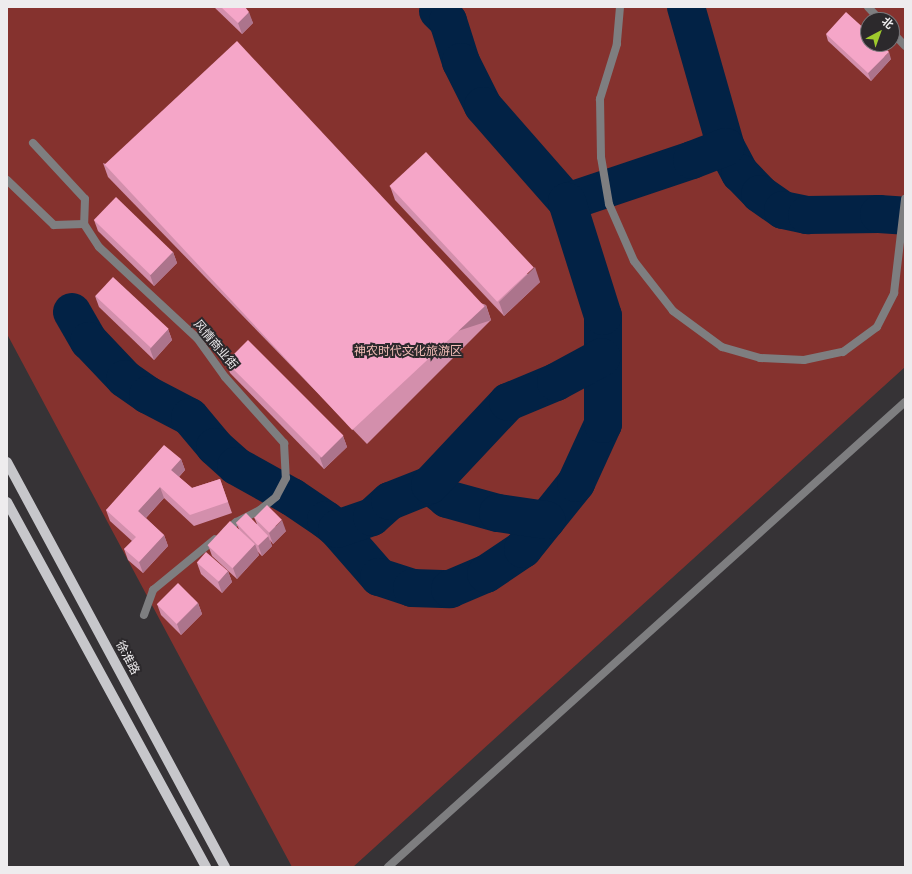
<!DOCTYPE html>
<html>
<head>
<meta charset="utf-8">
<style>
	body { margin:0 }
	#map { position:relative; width:912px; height:874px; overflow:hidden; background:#363336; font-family:"Sofia Sans Condensed","Noto Sans SC",sans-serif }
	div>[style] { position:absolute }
	.green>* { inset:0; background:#85322e }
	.river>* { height:38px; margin:-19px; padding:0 19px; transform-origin:19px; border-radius:19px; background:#022245 }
	.service>* { height:8px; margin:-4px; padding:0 4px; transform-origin:4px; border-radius:4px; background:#7e7e80 }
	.pedestrian>* { height:8px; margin:-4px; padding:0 4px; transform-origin:4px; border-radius:4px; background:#7e7e80 }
	.tertiary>* { height:8px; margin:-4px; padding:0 4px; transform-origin:4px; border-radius:4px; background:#7e7e80 }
	.primary>* { height:10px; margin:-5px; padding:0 5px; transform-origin:5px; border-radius:5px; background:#c7c7cb }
	.wall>* { inset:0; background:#d38fac }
	.shaded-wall>* { inset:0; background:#ac748c; transform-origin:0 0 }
	.building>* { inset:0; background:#f5a6c8; transform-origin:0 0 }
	span { translate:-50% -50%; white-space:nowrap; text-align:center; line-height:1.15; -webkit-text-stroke:4px #2c292c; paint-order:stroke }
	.street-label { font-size:12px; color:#eeecee }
	.park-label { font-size:12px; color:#f2bcb6 }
	.frame { position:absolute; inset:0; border:8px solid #eeecee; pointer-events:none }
	.north { position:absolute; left:860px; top:12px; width:40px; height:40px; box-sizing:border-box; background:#2c292c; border:1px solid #7a777a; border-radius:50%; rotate:41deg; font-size:11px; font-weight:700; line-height:16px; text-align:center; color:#eeecee }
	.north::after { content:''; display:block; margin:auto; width:14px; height:18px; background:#9fca2d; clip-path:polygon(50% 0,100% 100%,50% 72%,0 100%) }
</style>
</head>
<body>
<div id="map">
	<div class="green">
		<i style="clip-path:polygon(evenodd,7px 7px,905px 7px,905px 367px,353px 867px,292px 867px,7px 334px,7px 7px,868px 20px,892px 20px,892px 44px,868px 44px,868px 20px)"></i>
	</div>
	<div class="river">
		<i style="left:686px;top:7px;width:146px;rotate:74.1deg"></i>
		<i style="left:726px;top:147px;width:30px;rotate:62deg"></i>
		<i style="left:740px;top:173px;width:29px;rotate:46deg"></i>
		<i style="left:760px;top:194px;width:28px;rotate:35deg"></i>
		<i style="left:783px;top:210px;width:25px;rotate:12deg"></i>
		<i style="left:807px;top:215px;width:72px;rotate:-0.8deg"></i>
		<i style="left:879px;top:214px;width:26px;rotate:4deg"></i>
		<i style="left:438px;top:11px;width:14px;rotate:45deg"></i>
		<i style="left:448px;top:21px;width:43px;rotate:72.4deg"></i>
		<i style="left:461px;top:62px;width:49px;rotate:63.4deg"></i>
		<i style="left:483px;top:106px;width:128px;rotate:48.8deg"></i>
		<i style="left:567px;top:202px;width:132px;rotate:-18.6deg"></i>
		<i style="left:692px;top:160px;width:36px;rotate:-21deg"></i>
		<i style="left:72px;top:312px;width:34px;rotate:60deg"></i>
		<i style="left:89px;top:341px;width:52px;rotate:46.5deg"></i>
		<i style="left:125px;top:379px;width:28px;rotate:35deg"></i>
		<i style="left:148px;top:395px;width:47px;rotate:27.6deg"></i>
		<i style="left:190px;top:417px;width:39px;rotate:50deg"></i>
		<i style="left:215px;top:447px;width:28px;rotate:42deg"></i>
		<i style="left:236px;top:466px;width:64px;rotate:29deg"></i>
		<i style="left:292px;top:497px;width:41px;rotate:34.1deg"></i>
		<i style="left:326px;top:520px;width:14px;rotate:39deg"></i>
		<i style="left:337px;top:529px;width:64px;rotate:48.8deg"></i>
		<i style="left:379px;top:577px;width:35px;rotate:18deg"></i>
		<i style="left:412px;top:588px;width:38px;rotate:2deg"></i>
		<i style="left:450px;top:589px;width:39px;rotate:-23deg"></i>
		<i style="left:486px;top:574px;width:45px;rotate:-34deg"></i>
		<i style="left:523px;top:549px;width:85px;rotate:-51.2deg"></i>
		<i style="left:576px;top:483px;width:65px;rotate:-65.4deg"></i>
		<i style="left:603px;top:424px;width:108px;rotate:-90deg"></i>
		<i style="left:603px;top:316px;width:120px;rotate:-107.5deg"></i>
		<i style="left:430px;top:485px;width:22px;rotate:39deg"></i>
		<i style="left:447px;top:499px;width:53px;rotate:15.4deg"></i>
		<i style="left:498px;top:513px;width:49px;rotate:8.3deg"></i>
		<i style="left:337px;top:529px;width:37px;rotate:-19deg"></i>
		<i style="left:372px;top:517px;width:24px;rotate:-42deg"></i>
		<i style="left:390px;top:501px;width:43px;rotate:-21.8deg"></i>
		<i style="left:430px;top:485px;width:114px;rotate:-46.8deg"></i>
		<i style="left:508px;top:402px;width:52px;rotate:-22.6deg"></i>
		<i style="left:556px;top:382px;width:52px;rotate:-28.5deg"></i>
	</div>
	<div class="service">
		<i style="left:620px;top:7px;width:37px;rotate:95deg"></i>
		<i style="left:617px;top:44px;width:58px;rotate:107.2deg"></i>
		<i style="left:600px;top:99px;width:58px;rotate:89deg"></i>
		<i style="left:601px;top:157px;width:48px;rotate:80.3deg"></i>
		<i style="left:609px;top:204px;width:62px;rotate:66.3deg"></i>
		<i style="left:634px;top:261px;width:63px;rotate:52deg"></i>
		<i style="left:673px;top:311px;width:61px;rotate:36.3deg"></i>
		<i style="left:722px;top:347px;width:40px;rotate:16deg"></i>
		<i style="left:760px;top:358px;width:44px;rotate:2.6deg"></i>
		<i style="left:804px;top:360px;width:40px;rotate:-12deg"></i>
		<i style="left:843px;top:352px;width:42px;rotate:-36.3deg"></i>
		<i style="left:877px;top:327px;width:38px;rotate:-63deg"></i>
		<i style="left:894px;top:293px;width:95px;rotate:-83.3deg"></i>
		<i style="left:868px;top:7px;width:18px;rotate:47deg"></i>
		<i style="left:892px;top:32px;width:19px;rotate:47deg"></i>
	</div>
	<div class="pedestrian">
		<i style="left:33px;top:143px;width:76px;rotate:47.1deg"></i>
		<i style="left:85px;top:199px;width:25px;rotate:92deg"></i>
		<i style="left:84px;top:224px;width:27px;rotate:57deg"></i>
		<i style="left:99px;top:247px;width:134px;rotate:42.9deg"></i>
		<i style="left:197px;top:338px;width:48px;rotate:54.3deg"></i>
		<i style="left:225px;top:377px;width:89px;rotate:48.2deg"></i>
		<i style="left:284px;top:443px;width:35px;rotate:87deg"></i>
		<i style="left:286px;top:478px;width:21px;rotate:118deg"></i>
		<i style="left:276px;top:497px;width:21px;rotate:141deg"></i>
		<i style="left:260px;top:510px;width:27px;rotate:153deg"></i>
		<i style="left:236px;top:522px;width:13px;rotate:138deg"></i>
		<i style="left:7px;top:180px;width:65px;rotate:43.8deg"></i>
		<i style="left:54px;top:225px;width:30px;rotate:-2deg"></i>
		<i style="left:144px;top:615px;width:27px;rotate:-70deg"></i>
		<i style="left:153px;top:590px;width:80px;rotate:-39.4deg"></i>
	</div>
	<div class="tertiary">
		<i style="left:388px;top:867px;width:695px;rotate:-41.97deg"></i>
	</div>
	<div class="primary">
		<i style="left:7px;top:462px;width:460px;rotate:61.7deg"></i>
		<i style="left:7px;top:502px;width:416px;rotate:61.4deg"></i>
	</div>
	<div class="wall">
		<i style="clip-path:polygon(214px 7px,245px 7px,253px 23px,242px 34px)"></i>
		<i style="clip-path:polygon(826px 34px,891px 59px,871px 81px,828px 41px)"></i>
		<i style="clip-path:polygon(103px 163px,486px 305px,491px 320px,367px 444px,108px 177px)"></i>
		<i style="clip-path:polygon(390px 186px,540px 282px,504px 316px,395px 200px)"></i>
		<i style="clip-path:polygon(94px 220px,173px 252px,177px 263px,154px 286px,98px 231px)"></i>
		<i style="clip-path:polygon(95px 296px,168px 329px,172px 340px,154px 360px,99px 307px)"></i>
		<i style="clip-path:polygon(226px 362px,343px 436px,347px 447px,324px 469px,230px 373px)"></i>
		<i style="clip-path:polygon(181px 459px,185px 470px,179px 477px,192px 488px,220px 479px,232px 513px,194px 526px,164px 498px,146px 518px,164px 535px,168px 546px,143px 573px,128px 560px,124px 549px,132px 541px,110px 521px,106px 510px)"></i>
		<i style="clip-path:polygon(254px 517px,286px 531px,273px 544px,270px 540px,272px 546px,262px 556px,257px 551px,259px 555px,237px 579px,212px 556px,208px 545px,239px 529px,236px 523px,257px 524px)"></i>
		<i style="clip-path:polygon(197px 563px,228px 571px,232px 582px,222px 593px,201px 574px)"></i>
		<i style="clip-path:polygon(198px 603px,202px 614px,181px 635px,161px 615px,157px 604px)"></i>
	</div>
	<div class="shaded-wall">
		<i style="clip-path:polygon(249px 12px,253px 23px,242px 34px,238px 23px)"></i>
		<i style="clip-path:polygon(889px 52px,891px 59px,871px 81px,868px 73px)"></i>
		<i style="clip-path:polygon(173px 252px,177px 263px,154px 286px,150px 275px)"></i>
		<i style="clip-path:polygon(535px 267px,540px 282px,504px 316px,499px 302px)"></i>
		<i style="left:486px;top:305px;width:16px;height:175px;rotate:72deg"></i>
		<i style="clip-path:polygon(168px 329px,172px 340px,154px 360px,150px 349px)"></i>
		<i style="clip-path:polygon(343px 436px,347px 447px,324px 469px,320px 458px)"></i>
		<i style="clip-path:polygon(181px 459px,185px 470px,175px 481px,171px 470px)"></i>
		<i style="clip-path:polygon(160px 487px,164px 498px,142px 522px,138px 511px)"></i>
		<i style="clip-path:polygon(282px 520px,286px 531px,273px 544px,269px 533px)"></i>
		<i style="clip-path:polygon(164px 535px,168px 546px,143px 573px,139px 562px)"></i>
		<i style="clip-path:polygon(268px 536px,272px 546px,262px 556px,258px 545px)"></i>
		<i style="clip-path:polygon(255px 544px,259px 555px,237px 579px,233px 568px)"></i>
		<i style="clip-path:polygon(228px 571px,232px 582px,222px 593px,218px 582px)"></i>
		<i style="clip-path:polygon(198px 603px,202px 614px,181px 635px,177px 624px)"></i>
	</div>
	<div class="building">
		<i style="clip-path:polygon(221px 7px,245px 7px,249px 12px,238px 23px)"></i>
		<i style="clip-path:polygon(846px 12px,868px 32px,868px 44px,881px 44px,889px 52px,868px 73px,826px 34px)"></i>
		<i style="left:237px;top:41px;width:363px;height:181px;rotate:47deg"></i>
		<i style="left:426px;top:152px;width:158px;height:50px;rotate:47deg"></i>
		<i style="left:116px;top:197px;width:79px;height:32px;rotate:44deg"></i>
		<i style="left:113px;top:277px;width:76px;height:26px;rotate:43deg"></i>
		<i style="left:248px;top:340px;width:135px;height:31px;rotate:45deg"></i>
		<i style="clip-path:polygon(164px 445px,181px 459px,171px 470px,192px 488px,220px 479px,228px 502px,190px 515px,160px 487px,138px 511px,164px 535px,139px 562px,124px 549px,136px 537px,106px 510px)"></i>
		<i style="left:267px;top:505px;width:21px;height:18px;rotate:45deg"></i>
		<i style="left:246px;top:513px;width:32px;height:14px;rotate:46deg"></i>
		<i style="left:230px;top:521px;width:34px;height:33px;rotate:43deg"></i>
		<i style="left:206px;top:552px;width:29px;height:14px;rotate:41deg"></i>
		<i style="left:178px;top:583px;width:28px;height:30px;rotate:45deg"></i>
	</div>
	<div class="street-label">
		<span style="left:215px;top:345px;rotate:50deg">风情商业街</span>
		<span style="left:127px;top:658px;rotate:62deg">徐淮路</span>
	</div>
	<div class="park-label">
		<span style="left:408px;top:352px">神农时代文化旅游区</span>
	</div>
	<div class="frame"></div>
	<div class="north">北</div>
</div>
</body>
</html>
